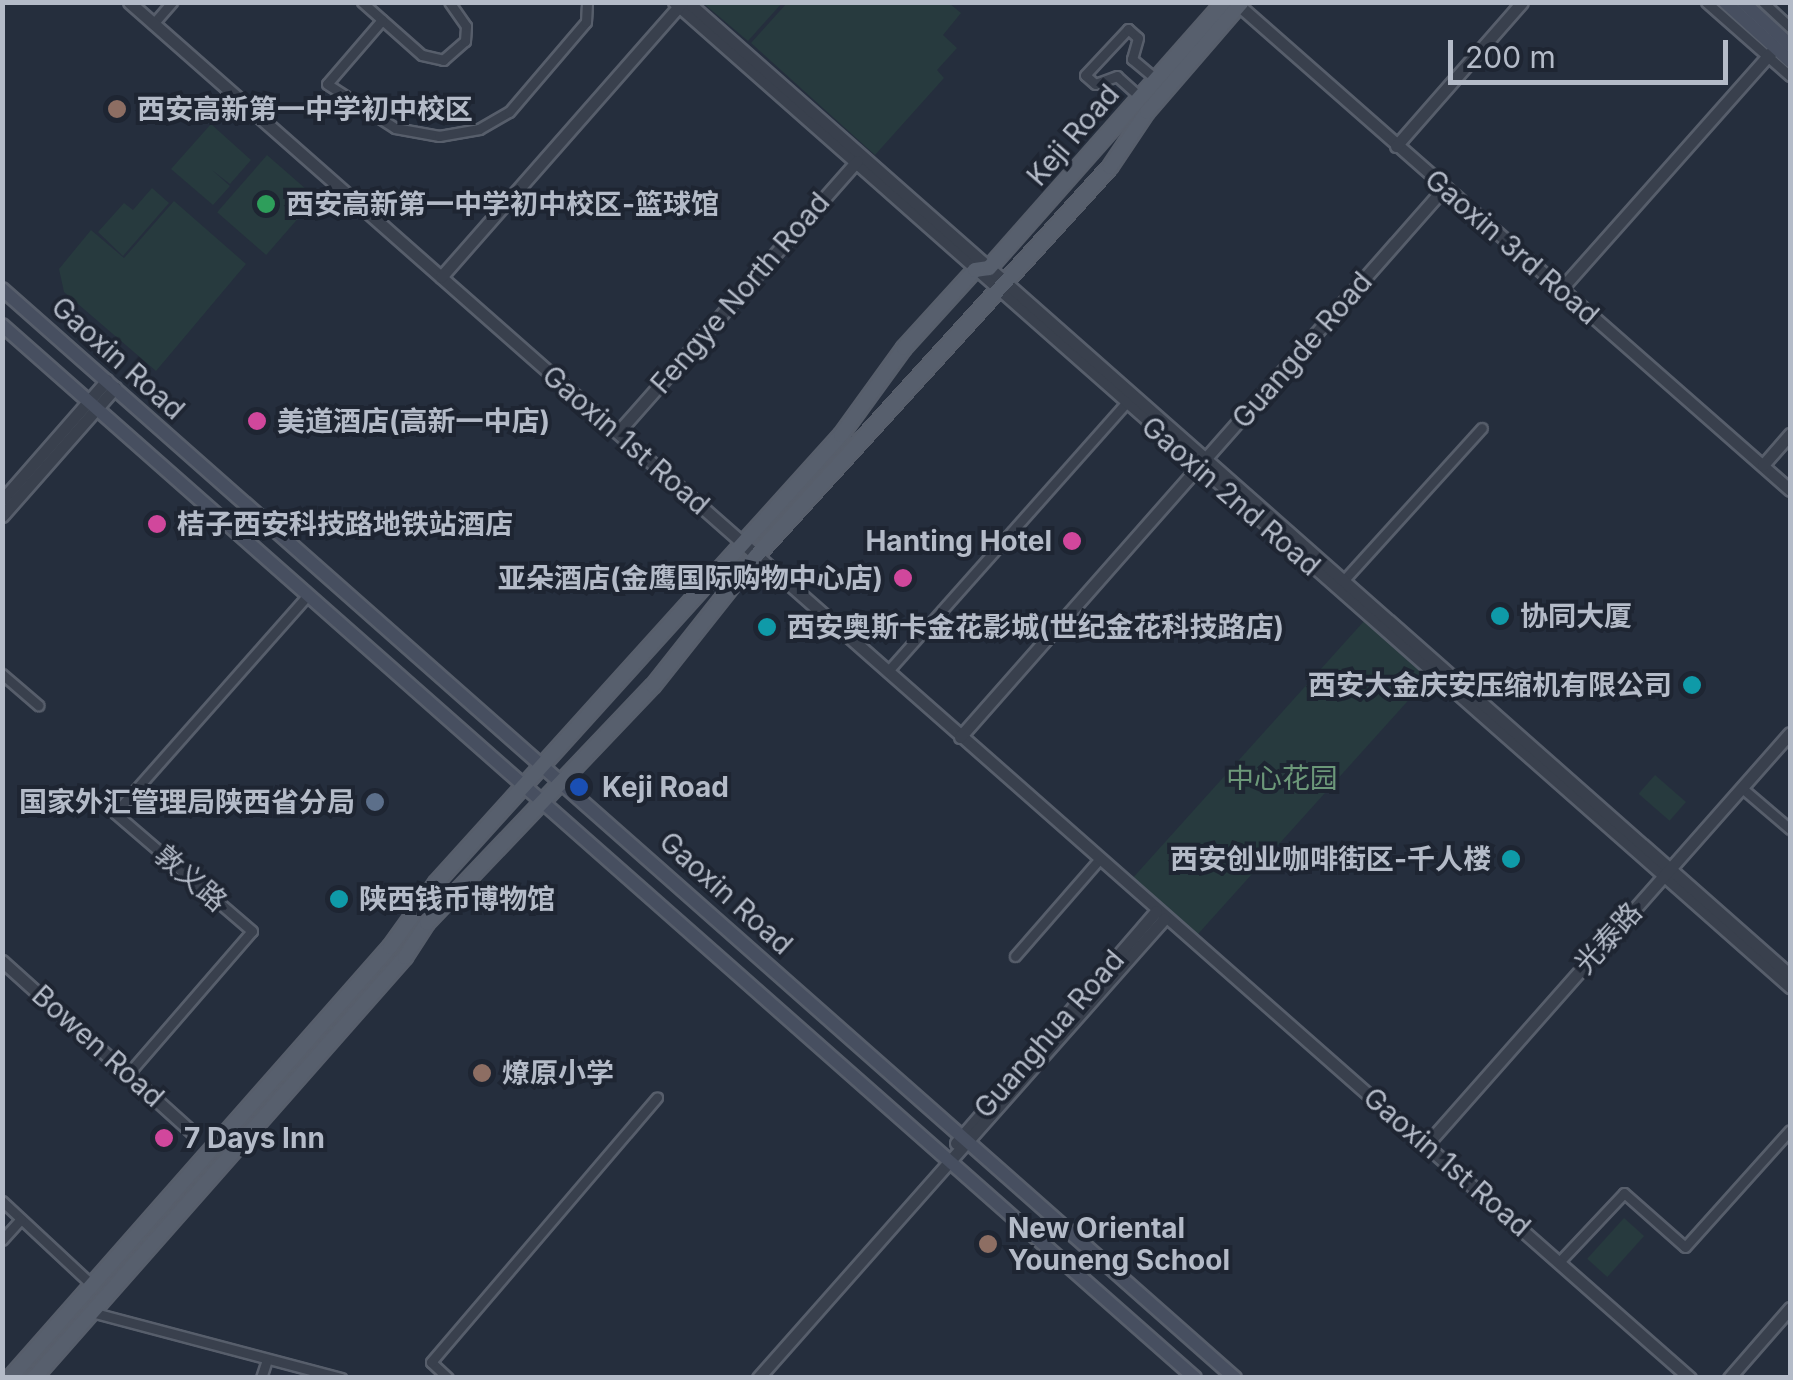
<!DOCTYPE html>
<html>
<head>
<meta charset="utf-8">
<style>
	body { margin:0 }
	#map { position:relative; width:1793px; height:1380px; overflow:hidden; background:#252e3d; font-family:Inter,"Noto Sans SC",sans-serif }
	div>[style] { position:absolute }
	.green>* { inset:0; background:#273a3e; transform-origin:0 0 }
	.roads { filter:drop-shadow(2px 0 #575e6b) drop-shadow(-2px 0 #575e6b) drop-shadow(0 2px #575e6b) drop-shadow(0 -2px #575e6b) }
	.minor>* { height:9px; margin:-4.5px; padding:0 4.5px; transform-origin:4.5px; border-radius:4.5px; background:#39404d }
	.tertiary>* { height:11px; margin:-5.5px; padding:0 5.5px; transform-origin:5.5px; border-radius:5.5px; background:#39404d }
	.secondary>* { height:12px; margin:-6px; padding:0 6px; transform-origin:6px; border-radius:6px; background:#474f60 }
	.primary>* { height:14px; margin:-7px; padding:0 7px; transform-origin:7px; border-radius:7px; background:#575f6d }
	.dots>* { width:28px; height:28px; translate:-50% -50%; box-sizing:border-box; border:5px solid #1e2532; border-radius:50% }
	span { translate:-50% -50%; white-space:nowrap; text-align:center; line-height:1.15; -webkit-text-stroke:8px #1e2532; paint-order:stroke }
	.poi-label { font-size:28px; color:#b4bbc8; font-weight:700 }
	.left { translate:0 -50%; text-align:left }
	.right { translate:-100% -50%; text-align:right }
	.street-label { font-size:28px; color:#b4bbc8 }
	.park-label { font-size:28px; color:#6c9879 }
	.frame { position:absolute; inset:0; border:5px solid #b4bbc8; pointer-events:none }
	.scale { position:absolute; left:1448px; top:40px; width:280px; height:45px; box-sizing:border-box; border:5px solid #b4bbc8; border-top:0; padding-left:12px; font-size:30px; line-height:35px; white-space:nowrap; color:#b4bbc8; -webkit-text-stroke:8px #1e2532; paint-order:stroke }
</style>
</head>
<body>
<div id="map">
	<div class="green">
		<i style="clip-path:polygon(703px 3px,782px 3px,748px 41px)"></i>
		<i style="clip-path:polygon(787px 3px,949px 3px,961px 13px,943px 35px,957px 48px,937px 70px,944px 78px,875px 155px,751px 43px)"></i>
		<i style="clip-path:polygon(211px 124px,251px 160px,230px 184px,212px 170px,230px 186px,213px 205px,171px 169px)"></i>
		<i style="left:267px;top:155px;width:65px;height:76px;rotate:41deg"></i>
		<i style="clip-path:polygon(152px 188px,169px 203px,123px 256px,98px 232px,124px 203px,133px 210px)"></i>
		<i style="clip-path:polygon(174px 201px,246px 264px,156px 371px,64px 292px,59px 269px,91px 230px,124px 258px)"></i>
		<i style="left:1365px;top:620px;width:86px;height:346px;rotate:42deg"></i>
		<i style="left:1655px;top:775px;width:41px;height:25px;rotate:41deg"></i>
		<i style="left:1624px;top:1218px;width:27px;height:55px;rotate:42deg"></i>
	</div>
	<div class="roads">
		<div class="minor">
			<i style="left:362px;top:2px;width:80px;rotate:41.5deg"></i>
			<i style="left:422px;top:55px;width:22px;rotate:13deg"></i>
			<i style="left:443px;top:60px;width:29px;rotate:-41deg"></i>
			<i style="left:465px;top:41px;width:15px;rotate:-86deg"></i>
			<i style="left:466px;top:26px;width:29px;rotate:-125deg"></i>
			<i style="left:1706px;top:2px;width:112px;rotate:41.4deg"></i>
			<i style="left:1763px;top:2px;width:37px;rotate:43deg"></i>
			<i style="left:382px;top:20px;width:84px;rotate:130.7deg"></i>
			<i style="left:327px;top:84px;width:81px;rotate:32.9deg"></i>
			<i style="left:395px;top:128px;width:45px;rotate:10.3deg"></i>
			<i style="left:439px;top:136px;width:41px;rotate:-9.9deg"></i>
			<i style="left:479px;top:129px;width:34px;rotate:-30deg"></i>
			<i style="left:509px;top:112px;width:118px;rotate:-49.5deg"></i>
			<i style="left:586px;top:22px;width:20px;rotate:-87deg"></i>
			<i style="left:153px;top:24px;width:29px;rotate:-49deg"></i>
			<i style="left:1140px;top:97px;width:31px;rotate:-138deg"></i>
			<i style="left:1117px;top:76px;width:23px;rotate:160deg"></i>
			<i style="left:1095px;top:84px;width:13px;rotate:-138deg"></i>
			<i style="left:1085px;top:75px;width:63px;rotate:-46.9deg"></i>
			<i style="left:1128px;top:29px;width:13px;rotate:42deg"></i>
			<i style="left:1138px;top:38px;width:22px;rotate:106deg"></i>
			<i style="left:1132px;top:59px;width:31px;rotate:40deg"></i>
			<i style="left:1344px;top:580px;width:205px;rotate:-47.8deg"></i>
			<i style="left:888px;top:671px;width:357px;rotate:-48.4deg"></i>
			<i style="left:2px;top:674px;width:48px;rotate:40.7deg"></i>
			<i style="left:1742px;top:788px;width:63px;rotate:40.5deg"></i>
			<i style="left:1015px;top:956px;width:126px;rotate:-48.9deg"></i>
			<i style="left:128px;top:1074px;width:189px;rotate:-49.1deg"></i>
			<i style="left:252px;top:931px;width:181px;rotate:-139.3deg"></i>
			<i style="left:115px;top:813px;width:291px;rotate:-48.5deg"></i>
			<i style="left:2px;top:1201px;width:123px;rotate:43deg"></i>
			<i style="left:2px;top:1240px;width:28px;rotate:-48deg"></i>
			<i style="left:1560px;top:1261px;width:93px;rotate:-46.7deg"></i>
			<i style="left:1624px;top:1193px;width:81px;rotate:41.5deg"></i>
			<i style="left:1685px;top:1247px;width:157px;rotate:-48.1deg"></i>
			<i style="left:91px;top:1312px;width:259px;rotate:14.8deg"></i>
			<i style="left:261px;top:1378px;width:16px;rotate:-72deg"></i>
			<i style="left:448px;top:1378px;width:23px;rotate:-137deg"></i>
			<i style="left:431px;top:1362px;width:348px;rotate:-49.5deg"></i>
		</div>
		<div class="tertiary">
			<i style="left:129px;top:2px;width:2081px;rotate:41.4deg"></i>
			<i style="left:674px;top:2px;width:1489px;rotate:41.43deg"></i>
			<i style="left:688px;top:2px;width:1470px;rotate:41.44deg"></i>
			<i style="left:1235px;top:2px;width:739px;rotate:41.32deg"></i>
			<i style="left:1396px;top:146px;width:191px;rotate:-48.8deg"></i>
			<i style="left:441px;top:277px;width:366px;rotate:-48.7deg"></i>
			<i style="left:1561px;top:289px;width:322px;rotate:-48.4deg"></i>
			<i style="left:619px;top:431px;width:360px;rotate:-48.6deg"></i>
			<i style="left:1763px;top:465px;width:41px;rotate:-48.9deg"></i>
			<i style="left:2px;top:500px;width:159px;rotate:-48.8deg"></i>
			<i style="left:2px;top:516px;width:171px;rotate:-48.6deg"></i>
			<i style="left:960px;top:737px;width:732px;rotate:-48.6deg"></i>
			<i style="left:2px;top:961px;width:256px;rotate:42deg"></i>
			<i style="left:956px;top:1143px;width:306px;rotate:-49.2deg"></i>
			<i style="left:1427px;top:1144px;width:548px;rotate:-48.55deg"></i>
			<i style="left:758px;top:1378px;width:613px;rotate:-48.51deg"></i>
			<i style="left:1729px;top:1378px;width:93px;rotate:-48.9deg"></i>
		</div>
		<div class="secondary">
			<i style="left:1725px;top:2px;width:88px;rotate:42.2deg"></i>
			<i style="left:1743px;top:2px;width:64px;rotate:42.5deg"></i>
			<i style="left:2px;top:289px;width:1645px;rotate:41.45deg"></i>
			<i style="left:2px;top:325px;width:1591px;rotate:41.43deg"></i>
		</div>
		<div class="primary">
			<i style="left:10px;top:1378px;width:575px;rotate:-48.6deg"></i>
			<i style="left:390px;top:947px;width:79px;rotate:-54.3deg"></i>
			<i style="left:436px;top:883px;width:604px;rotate:-47.89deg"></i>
			<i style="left:841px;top:435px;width:107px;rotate:-54.1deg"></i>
			<i style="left:904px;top:348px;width:105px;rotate:-47.7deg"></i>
			<i style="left:975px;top:270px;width:14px;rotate:-8deg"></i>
			<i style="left:989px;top:268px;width:355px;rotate:-48.5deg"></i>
			<i style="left:34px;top:1378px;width:561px;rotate:-48.61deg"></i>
			<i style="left:405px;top:957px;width:40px;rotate:-57.1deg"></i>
			<i style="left:427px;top:923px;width:327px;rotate:-46.4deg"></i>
			<i style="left:653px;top:686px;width:167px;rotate:-51.6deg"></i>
			<i style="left:757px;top:555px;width:525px;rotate:-47.7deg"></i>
			<i style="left:1110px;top:167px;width:66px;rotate:-56.1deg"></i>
			<i style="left:1147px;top:112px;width:145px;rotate:-49.2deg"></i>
		</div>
	</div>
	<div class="dots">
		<i style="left:117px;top:109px;background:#8d6e63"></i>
		<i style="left:266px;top:204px;background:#2e9e5b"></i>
		<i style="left:257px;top:421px;background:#d1479c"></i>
		<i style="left:157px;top:524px;background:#d1479c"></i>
		<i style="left:1072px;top:541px;background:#d1479c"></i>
		<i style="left:903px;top:578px;background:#d1479c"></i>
		<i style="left:1500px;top:616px;background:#0f9aa8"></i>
		<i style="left:767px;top:627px;background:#0f9aa8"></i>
		<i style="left:1692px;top:685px;background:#0f9aa8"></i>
		<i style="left:579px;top:787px;background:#1a4fb4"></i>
		<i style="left:375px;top:802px;background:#5c6f8a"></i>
		<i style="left:1511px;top:859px;background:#0f9aa8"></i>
		<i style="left:339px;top:899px;background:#0f9aa8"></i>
		<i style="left:482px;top:1073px;background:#8d6e63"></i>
		<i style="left:164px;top:1138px;background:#d1479c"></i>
		<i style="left:988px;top:1244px;background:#8d6e63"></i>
	</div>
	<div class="poi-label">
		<span class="left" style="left:137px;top:109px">西安高新第一中学初中校区</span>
		<span class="left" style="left:286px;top:204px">西安高新第一中学初中校区-篮球馆</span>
		<span class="left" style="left:277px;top:421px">美道酒店(高新一中店)</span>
		<span class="left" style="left:177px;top:524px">桔子西安科技路地铁站酒店</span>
		<span class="right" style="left:1052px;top:541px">Hanting Hotel</span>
		<span class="right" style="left:883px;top:578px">亚朵酒店(金鹰国际购物中心店)</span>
		<span class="left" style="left:1520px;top:616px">协同大厦</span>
		<span class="left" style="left:787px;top:627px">西安奥斯卡金花影城(世纪金花科技路店)</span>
		<span class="right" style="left:1672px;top:685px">西安大金庆安压缩机有限公司</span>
		<span class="left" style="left:602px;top:787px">Keji Road</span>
		<span class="right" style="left:355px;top:802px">国家外汇管理局陕西省分局</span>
		<span class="right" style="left:1491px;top:859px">西安创业咖啡街区-千人楼</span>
		<span class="left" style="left:359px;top:899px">陕西钱币博物馆</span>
		<span class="left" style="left:502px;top:1073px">燎原小学</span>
		<span class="left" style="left:184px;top:1138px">7 Days Inn</span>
		<span class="left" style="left:1008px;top:1244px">New Oriental<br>Youneng School</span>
	</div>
	<div class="street-label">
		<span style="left:1073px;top:135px;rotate:-49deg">Keji Road</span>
		<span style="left:1512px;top:247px;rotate:41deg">Gaoxin 3rd Road</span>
		<span style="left:740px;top:293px;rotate:-49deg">Fengye North Road</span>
		<span style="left:1302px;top:350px;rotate:-49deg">Guangde Road</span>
		<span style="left:118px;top:358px;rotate:42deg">Gaoxin Road</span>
		<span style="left:626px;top:440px;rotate:41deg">Gaoxin 1st Road</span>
		<span style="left:1231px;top:496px;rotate:41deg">Gaoxin 2nd Road</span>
		<span style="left:191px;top:878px;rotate:41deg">敦义路</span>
		<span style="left:726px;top:893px;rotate:42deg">Gaoxin Road</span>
		<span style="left:1608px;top:938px;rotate:-48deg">光泰路</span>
		<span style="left:1049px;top:1034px;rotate:-49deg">Guanghua Road</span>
		<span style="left:98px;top:1046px;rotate:42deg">Bowen Road</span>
		<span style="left:1447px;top:1162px;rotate:41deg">Gaoxin 1st Road</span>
	</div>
	<div class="park-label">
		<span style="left:1282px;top:778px">中心花园</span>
	</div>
	<div class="frame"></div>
	<div class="scale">200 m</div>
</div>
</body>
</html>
